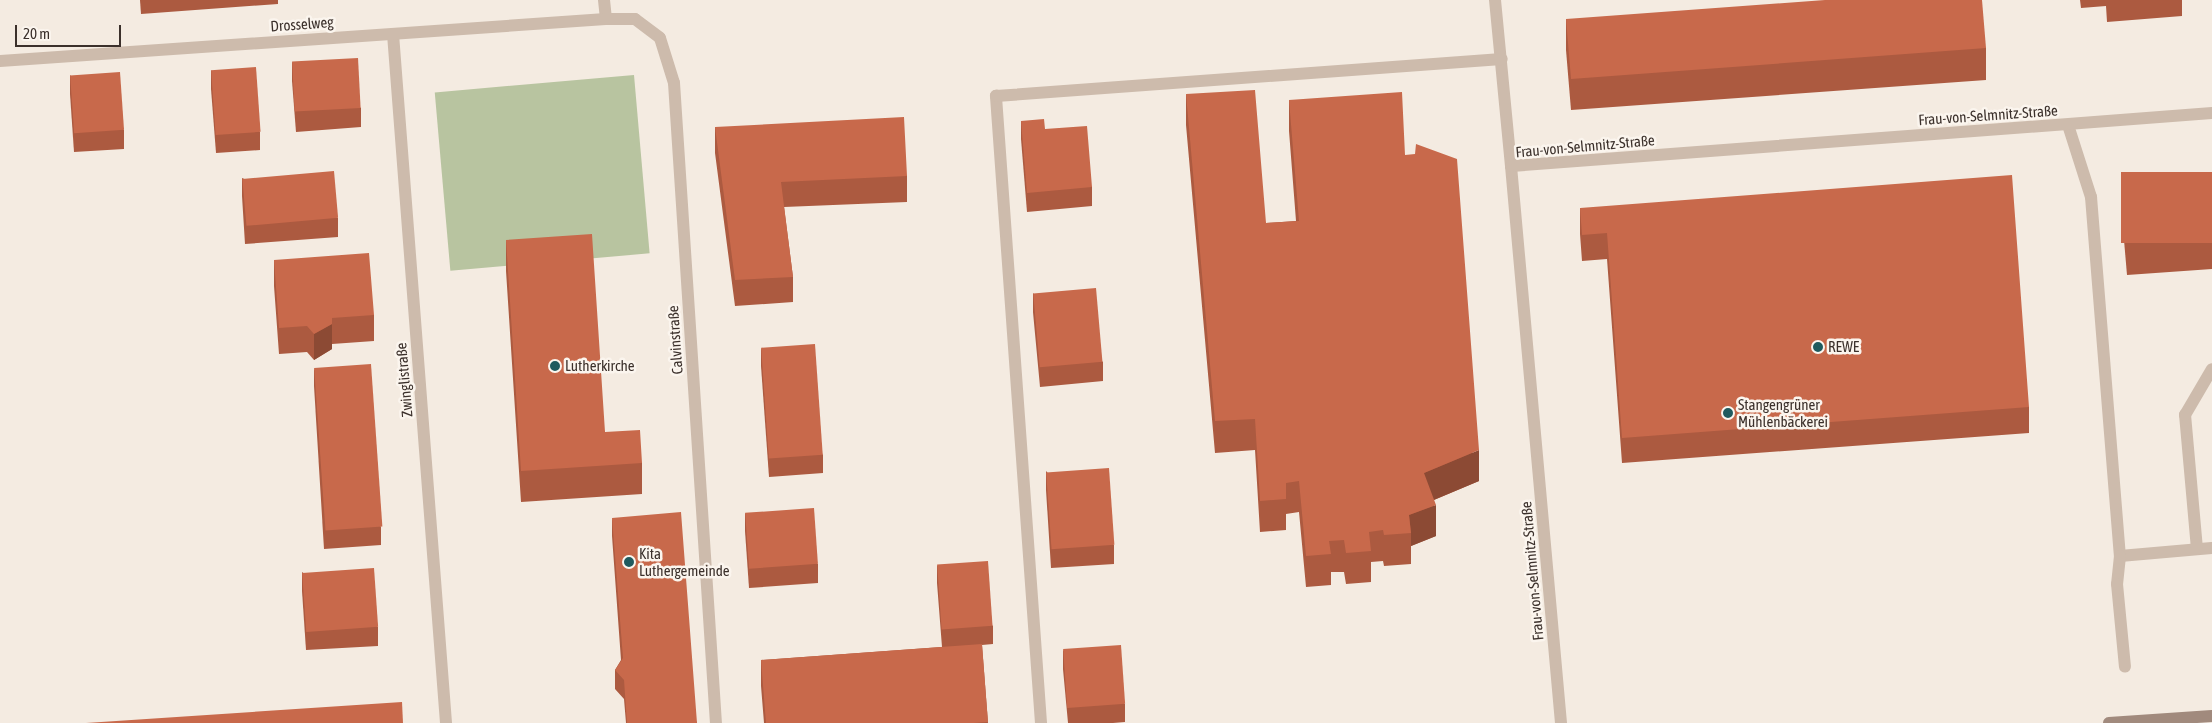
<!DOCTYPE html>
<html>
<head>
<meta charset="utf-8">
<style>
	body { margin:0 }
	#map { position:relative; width:2212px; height:723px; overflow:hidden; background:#f4ebe1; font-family:"Asap Condensed",sans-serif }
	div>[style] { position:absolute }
	.green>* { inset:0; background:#b8c4a0; transform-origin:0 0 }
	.lane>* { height:12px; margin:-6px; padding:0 6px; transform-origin:6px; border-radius:6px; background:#cdbbac }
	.street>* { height:12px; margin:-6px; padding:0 6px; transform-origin:6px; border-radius:6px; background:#cdbbac }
	.secondary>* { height:12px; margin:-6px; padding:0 6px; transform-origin:6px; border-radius:6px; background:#a18a7d }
	.wall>* { inset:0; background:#ac5a40 }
	.shaded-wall>* { inset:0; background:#8c4a34 }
	.building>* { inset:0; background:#c8694b; transform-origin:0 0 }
	.dots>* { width:14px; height:14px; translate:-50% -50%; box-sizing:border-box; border:2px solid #fbf5ee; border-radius:50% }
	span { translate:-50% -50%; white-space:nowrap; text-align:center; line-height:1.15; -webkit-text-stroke:5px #fbf5ee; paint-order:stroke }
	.street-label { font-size:15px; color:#3b302b }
	.poi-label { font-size:15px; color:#3b302b }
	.left { translate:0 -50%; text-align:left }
	.scale { position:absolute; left:15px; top:25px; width:106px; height:22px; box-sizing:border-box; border:2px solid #3b302b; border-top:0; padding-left:6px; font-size:15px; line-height:18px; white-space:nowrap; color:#3b302b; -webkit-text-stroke:4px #fbf5ee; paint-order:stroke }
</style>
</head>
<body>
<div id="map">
	<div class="green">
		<i style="left:634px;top:75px;width:179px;height:200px;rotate:85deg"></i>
	</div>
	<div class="lane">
		<i style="left:1495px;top:0;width:167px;rotate:84.5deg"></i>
		<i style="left:2068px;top:125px;width:76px;rotate:72.3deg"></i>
		<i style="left:2091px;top:197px;width:360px;rotate:85.4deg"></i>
		<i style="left:2120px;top:556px;width:92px;rotate:-5deg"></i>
		<i style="left:2197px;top:549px;width:135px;rotate:-95.1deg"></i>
		<i style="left:2185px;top:415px;width:53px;rotate:-59.6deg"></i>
		<i style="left:2120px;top:556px;width:28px;rotate:96deg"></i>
		<i style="left:2117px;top:584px;width:83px;rotate:84.5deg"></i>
		<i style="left:1041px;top:723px;width:629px;rotate:-94.11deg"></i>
		<i style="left:996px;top:96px;width:507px;rotate:-4.18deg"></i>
		<i style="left:1561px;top:723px;width:559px;rotate:-95.13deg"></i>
		<i style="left:1511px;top:166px;width:703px;rotate:-4.32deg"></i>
	</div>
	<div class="street">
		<i style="left:604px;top:0;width:19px;rotate:84deg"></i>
		<i style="left:393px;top:34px;width:691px;rotate:85.6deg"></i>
		<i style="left:0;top:61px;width:607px;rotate:-3.96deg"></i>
		<i style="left:606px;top:19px;width:29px"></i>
		<i style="left:635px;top:19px;width:31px;rotate:37deg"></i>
		<i style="left:660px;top:38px;width:47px;rotate:72.7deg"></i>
		<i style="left:674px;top:83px;width:641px;rotate:86.25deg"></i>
	</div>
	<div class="secondary">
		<i style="left:2109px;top:723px;width:103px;rotate:-3.9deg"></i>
	</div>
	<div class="wall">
		<i style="clip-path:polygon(140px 0,278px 0,278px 4px,141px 14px)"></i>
		<i style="clip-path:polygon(2080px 0,2182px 0,2182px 16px,2107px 22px,2106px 6px,2081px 8px)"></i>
		<i style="clip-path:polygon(1566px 19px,1986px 48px,1986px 80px,1571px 110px,1566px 50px)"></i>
		<i style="clip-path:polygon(292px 62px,361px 108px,361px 127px,296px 132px,292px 81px)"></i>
		<i style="clip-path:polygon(211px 70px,260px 132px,260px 150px,216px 153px,211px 89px)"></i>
		<i style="clip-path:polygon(70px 75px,124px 130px,124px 149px,74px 152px,70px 94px)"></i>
		<i style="clip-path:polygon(1186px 94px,1266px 223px,1296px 221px,1289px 131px,1289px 100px,1405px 155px,1479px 481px,1434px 500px,1436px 536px,1411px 546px,1411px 564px,1384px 566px,1383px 561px,1371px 562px,1371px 582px,1346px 584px,1344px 572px,1331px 572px,1331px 585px,1306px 587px,1299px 512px,1286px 514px,1286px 530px,1260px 532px,1255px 450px,1215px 453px,1186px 125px)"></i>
		<i style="clip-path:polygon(1021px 121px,1045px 129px,1092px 187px,1092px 206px,1027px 212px,1021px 139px)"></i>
		<i style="clip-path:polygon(715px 127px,907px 176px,907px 202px,784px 207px,793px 277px,793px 302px,735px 306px,715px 153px)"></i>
		<i style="clip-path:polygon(2212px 172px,2212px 269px,2127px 275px,2121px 205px,2121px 180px)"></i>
		<i style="clip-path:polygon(242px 178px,338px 218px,338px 237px,245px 244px,242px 196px)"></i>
		<i style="clip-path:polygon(1580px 208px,2029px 407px,2029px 433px,1622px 463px,1607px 259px,1582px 261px,1580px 234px)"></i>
		<i style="clip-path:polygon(506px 240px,605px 432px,642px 463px,642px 494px,521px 502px,506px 271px)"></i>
		<i style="clip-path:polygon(274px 260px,374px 315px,374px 341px,332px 344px,332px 349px,314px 360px,307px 352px,279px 354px,274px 286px)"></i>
		<i style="clip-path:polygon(1033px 293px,1103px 362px,1103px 381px,1040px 387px,1033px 312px)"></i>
		<i style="clip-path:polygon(761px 348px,823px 455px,823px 473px,769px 477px,761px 366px)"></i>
		<i style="clip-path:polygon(314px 368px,381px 527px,381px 545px,324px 549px,314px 386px)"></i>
		<i style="clip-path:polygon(1046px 471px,1114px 545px,1114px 564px,1051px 568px,1046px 490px)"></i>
		<i style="clip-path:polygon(745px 513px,818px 564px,818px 583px,749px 588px,745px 531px)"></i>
		<i style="clip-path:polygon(612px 518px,697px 723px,626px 723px,624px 699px,615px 689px,615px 670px,621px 660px,612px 536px)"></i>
		<i style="clip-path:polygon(937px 565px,993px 626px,993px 644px,982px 645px,988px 723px,764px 723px,761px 686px,761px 660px,942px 647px,937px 583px)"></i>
		<i style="clip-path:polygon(302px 572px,378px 627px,378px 646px,306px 650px,302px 591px)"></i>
		<i style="clip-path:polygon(1063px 650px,1125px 704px,1125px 722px,1113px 723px,1068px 723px,1063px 669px)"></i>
	</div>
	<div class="shaded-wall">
		<i style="clip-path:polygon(332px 324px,332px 349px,314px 360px,314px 334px)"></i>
		<i style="clip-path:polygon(1479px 450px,1479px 481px,1424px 504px,1424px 473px)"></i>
		<i style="clip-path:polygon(1436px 505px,1436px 536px,1411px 546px,1411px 533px,1409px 515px)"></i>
	</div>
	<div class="building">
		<i style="clip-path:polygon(1825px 0,1982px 0,1986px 48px,1571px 79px,1566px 19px)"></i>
		<i style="left:358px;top:58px;width:50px;height:66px;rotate:87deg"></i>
		<i style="left:256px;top:67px;width:65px;height:45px;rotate:86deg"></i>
		<i style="left:120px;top:72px;width:58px;height:50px;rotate:86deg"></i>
		<i style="clip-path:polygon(1255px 90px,1266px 223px,1299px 221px,1289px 100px,1402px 92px,1405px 155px,1415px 154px,1416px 144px,1457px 159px,1479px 450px,1424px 473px,1436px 505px,1409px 515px,1411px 533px,1384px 535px,1383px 530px,1369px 532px,1371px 551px,1346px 553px,1344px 540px,1329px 541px,1331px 554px,1306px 556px,1299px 481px,1286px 483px,1286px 499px,1260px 501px,1255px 419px,1215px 421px,1186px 94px)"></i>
		<i style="clip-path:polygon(904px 117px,907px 176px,781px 182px,793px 277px,735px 280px,715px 127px)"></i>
		<i style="clip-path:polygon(1044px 119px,1045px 129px,1087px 126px,1092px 187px,1027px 193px,1021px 121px)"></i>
		<i style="left:334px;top:171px;width:47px;height:92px;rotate:85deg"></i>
		<i style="left:2212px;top:172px;width:71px;height:91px;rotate:90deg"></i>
		<i style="clip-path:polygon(2012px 175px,2029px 407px,1622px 438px,1607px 233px,1582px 235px,1580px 208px)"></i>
		<i style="clip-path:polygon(592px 234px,605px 432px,640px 430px,642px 463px,521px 471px,506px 240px)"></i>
		<i style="clip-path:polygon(369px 253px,374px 315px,332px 318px,332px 324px,314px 334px,307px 326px,279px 328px,274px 260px)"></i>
		<i style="left:1096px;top:288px;width:74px;height:63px;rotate:85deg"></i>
		<i style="left:815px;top:344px;width:111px;height:54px;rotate:86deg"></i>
		<i style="left:371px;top:364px;width:163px;height:57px;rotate:86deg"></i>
		<i style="left:1109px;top:468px;width:77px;height:63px;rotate:86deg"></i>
		<i style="left:814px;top:508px;width:56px;height:69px;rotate:86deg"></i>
		<i style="clip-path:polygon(681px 512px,697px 723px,627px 723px,624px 680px,615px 670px,623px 658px,612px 518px)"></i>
		<i style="left:988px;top:561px;width:65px;height:51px;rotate:86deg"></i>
		<i style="left:374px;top:568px;width:59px;height:72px;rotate:86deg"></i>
		<i style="clip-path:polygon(982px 644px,988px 722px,974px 723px,766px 723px,761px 660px)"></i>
		<i style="left:1121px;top:645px;width:59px;height:58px;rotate:86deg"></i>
		<i style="clip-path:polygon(402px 702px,403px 723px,86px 723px)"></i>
	</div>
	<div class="dots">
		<i style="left:1818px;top:347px;background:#1f5a5e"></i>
		<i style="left:555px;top:366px;background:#1f5a5e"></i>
		<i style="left:1728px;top:413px;background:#1f5a5e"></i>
		<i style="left:629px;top:562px;background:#1f5a5e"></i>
	</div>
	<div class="street-label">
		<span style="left:302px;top:24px;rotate:-4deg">Drosselweg</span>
		<span style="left:1988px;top:115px;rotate:-4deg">Frau-von-Selmnitz-Straße</span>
		<span style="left:1585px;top:146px;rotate:-5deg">Frau-von-Selmnitz-Straße</span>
		<span style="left:675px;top:340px;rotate:-94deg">Calvinstraße</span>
		<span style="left:404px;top:380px;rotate:-95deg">Zwinglistraße</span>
		<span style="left:1532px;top:571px;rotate:-95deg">Frau-von-Selmnitz-Straße</span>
	</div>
	<div class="poi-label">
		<span class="left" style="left:1828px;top:347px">REWE</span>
		<span class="left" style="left:565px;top:366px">Lutherkirche</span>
		<span class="left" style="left:1738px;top:413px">Stangengrüner<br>Mühlenbäckerei</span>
		<span class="left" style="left:639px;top:562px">Kita<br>Luthergemeinde</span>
	</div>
	<div class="scale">20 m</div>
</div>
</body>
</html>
